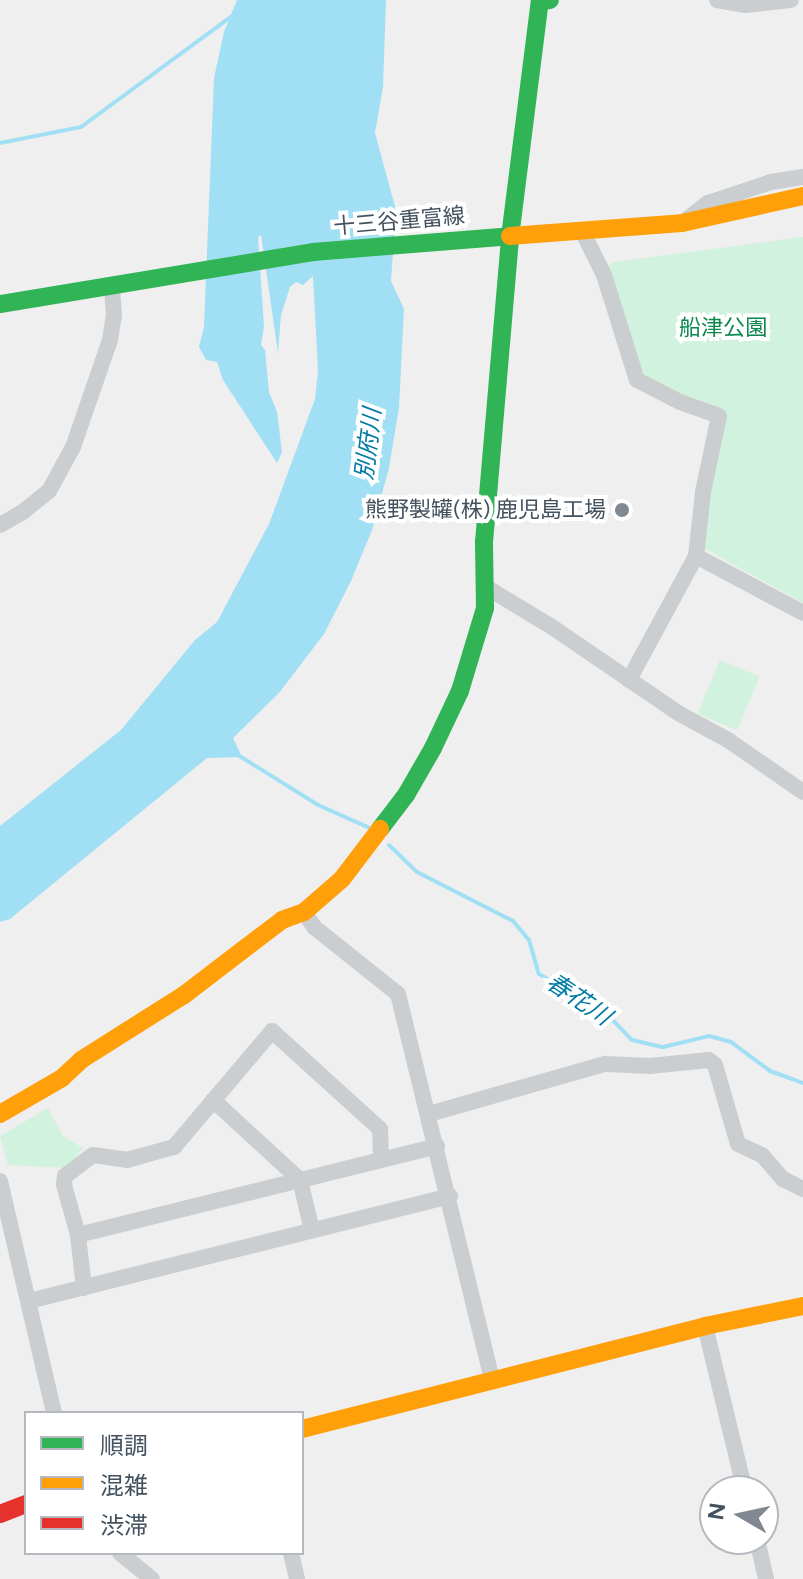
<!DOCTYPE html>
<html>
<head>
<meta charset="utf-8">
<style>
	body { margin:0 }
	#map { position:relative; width:803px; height:1579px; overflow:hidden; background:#f0efef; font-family:Figtree,"Noto Sans JP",sans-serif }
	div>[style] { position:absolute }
	.green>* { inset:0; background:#d1f2de; transform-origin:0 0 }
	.water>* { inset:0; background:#a1dff4 }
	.stream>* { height:4px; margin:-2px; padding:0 2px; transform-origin:2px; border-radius:2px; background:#a1dff4 }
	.street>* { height:16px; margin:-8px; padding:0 8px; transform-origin:8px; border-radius:8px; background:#cbced0 }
	.fast>* { height:18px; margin:-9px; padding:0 9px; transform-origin:9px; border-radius:9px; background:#30b455 }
	.slow>* { height:18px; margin:-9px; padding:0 9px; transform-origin:9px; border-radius:9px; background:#ff9f0a }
	.jam>* { height:18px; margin:-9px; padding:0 9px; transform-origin:9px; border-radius:9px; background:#e5322d }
	.dots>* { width:22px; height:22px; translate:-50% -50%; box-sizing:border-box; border:4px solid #fff; border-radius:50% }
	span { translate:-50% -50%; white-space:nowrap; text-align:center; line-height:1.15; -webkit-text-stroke:8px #fff; paint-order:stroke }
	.street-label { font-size:22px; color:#44515e }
	.park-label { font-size:22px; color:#0c884f }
	.poi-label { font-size:22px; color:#44515e }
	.right { translate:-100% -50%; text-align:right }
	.water-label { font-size:24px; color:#027ba5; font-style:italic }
	.legend { position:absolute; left:24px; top:1411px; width:280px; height:144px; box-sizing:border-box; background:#fff; border:2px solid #b4b9bf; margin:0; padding:10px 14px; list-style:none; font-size:24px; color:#44515e }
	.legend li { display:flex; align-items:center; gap:16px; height:40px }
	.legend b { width:40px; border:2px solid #b4b9bf }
	.north { position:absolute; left:699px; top:1475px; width:80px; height:80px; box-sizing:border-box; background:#fff; border:2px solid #b4b9bf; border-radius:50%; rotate:279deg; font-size:22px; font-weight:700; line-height:32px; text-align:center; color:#44515e }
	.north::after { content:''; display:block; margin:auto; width:28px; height:36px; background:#808891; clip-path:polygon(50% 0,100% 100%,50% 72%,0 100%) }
</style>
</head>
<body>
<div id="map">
	<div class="green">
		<i style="clip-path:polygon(803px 237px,803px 603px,700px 546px,726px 412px,680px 398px,643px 376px,605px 268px,614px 262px)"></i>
		<i style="left:720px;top:660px;width:43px;height:58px;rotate:23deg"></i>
		<i style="clip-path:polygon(48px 1108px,63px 1136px,83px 1148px,76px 1157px,78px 1165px,66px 1168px,8px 1165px,0 1136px)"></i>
	</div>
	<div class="water">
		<i style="clip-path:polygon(237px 0,386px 0,383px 87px,375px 133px,396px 210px,391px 281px,404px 309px,399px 407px,389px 468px,372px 530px,351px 581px,324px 634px,279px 693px,233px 738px,242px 757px,207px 758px,10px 919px,0 922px,0 826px,121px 730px,195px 640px,217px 622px,269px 524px,315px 399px,318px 371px,313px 276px,303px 285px,296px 282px,290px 287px,281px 315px,278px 353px,261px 235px,258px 237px,264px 327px,261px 345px,265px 350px,269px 392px,277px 412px,282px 452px,277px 463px,223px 380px,217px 362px,206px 360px,199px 347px,204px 327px,214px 78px,224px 32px)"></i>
	</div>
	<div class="stream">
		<i style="left:0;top:143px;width:83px;rotate:-11.2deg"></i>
		<i style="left:81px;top:127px;width:191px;rotate:-36.3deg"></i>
		<i style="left:238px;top:755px;width:94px;rotate:32deg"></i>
		<i style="left:318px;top:805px;width:57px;rotate:23.9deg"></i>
		<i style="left:389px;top:845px;width:39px;rotate:44deg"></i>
		<i style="left:417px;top:872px;width:108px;rotate:27deg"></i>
		<i style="left:513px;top:921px;width:25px;rotate:50deg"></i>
		<i style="left:529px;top:940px;width:35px;rotate:74deg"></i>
		<i style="left:539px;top:974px;width:76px;rotate:29.9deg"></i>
		<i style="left:605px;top:1012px;width:39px;rotate:46deg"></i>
		<i style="left:632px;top:1040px;width:32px;rotate:13deg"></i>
		<i style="left:663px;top:1047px;width:47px;rotate:-13.4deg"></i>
		<i style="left:709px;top:1036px;width:23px;rotate:15deg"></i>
		<i style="left:731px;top:1042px;width:49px;rotate:36.6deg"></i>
		<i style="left:770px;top:1071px;width:35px;rotate:20deg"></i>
	</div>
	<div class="street">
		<i style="left:717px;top:0;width:29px;rotate:10deg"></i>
		<i style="left:746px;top:5px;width:45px;rotate:-6.3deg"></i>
		<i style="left:686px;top:220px;width:28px;rotate:-38deg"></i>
		<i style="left:708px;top:203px;width:66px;rotate:-18.4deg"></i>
		<i style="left:771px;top:182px;width:32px;rotate:-9deg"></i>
		<i style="left:582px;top:231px;width:49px;rotate:63.4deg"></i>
		<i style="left:604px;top:275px;width:110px;rotate:72.6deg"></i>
		<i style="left:637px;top:380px;width:48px;rotate:27.1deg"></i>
		<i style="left:680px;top:402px;width:41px;rotate:19.7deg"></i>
		<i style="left:719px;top:416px;width:78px;rotate:101.9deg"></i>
		<i style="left:703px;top:492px;width:64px;rotate:96.2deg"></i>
		<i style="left:696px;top:556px;width:141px;rotate:118.4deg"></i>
		<i style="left:0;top:525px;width:28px;rotate:-30deg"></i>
		<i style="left:24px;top:511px;width:32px;rotate:-39deg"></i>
		<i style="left:49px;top:491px;width:50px;rotate:-61.4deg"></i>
		<i style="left:73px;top:447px;width:113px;rotate:-70.9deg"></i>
		<i style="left:110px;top:340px;width:24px;rotate:-81deg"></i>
		<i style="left:114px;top:316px;width:30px;rotate:-94deg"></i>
		<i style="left:696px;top:556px;width:121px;rotate:28deg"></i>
		<i style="left:486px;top:587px;width:77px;rotate:31.2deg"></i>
		<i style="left:552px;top:627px;width:153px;rotate:34.3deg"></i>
		<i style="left:678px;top:713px;width:57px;rotate:28.4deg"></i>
		<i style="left:728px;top:740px;width:91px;rotate:34.7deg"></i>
		<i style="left:304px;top:912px;width:18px;rotate:56deg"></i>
		<i style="left:314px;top:927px;width:107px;rotate:38.6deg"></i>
		<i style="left:398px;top:994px;width:396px;rotate:76.3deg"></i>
		<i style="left:213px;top:1100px;width:118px;rotate:42.6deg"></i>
		<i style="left:300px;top:1180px;width:51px;rotate:76.5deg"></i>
		<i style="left:429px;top:1114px;width:183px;rotate:-15.9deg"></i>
		<i style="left:605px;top:1064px;width:45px;rotate:2.5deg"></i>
		<i style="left:650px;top:1066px;width:59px;rotate:-5.8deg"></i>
		<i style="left:709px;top:1060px;width:8px;rotate:40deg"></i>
		<i style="left:715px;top:1065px;width:82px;rotate:73.8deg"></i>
		<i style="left:738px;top:1144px;width:26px;rotate:25deg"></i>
		<i style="left:762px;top:1155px;width:32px;rotate:49deg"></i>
		<i style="left:783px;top:1179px;width:22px;rotate:27deg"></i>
		<i style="left:0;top:1181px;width:238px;rotate:76.9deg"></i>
		<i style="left:78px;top:1235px;width:370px;rotate:-13.9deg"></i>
		<i style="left:84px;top:1288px;width:53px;rotate:-96.5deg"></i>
		<i style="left:78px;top:1235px;width:52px;rotate:-105.6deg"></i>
		<i style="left:64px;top:1185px;width:9px;rotate:-84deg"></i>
		<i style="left:65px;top:1176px;width:35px;rotate:-37deg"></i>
		<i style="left:93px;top:1155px;width:34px;rotate:8deg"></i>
		<i style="left:127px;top:1160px;width:49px;rotate:-15.5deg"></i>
		<i style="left:174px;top:1147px;width:152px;rotate:-49.8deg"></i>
		<i style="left:272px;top:1031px;width:146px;rotate:42.2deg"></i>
		<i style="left:380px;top:1129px;width:31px;rotate:88deg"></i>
		<i style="left:29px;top:1301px;width:434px;rotate:-14deg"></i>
		<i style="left:705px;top:1326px;width:170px;rotate:76.4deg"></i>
		<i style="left:757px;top:1539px;width:41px;rotate:77.3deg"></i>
		<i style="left:120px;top:1553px;width:41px;rotate:39.1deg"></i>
		<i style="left:291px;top:1553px;width:27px;rotate:77deg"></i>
	</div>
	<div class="fast">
		<i style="left:0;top:304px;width:317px;rotate:-9.4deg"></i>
		<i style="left:313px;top:252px;width:198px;rotate:-4.6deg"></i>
		<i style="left:380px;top:829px;width:43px;rotate:-52.6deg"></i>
		<i style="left:406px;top:795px;width:54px;rotate:-60.1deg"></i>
		<i style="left:433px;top:748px;width:63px;rotate:-64.7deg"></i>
		<i style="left:460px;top:691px;width:87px;rotate:-73.2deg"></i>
		<i style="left:485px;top:608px;width:66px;rotate:-90.9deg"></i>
		<i style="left:484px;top:542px;width:306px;rotate:-85.1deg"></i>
		<i style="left:510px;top:237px;width:238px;rotate:-82.8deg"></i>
		<i style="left:540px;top:1px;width:10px;rotate:-6deg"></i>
	</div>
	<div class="slow">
		<i style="left:510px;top:236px;width:172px;rotate:-4.3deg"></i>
		<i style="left:682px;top:223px;width:124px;rotate:-12.6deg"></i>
		<i style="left:0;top:1114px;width:72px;rotate:-30.1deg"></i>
		<i style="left:62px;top:1078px;width:26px;rotate:-43deg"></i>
		<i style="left:81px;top:1060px;width:122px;rotate:-32.3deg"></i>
		<i style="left:184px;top:995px;width:123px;rotate:-37.4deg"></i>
		<i style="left:282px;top:920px;width:23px;rotate:-20deg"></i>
		<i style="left:304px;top:912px;width:50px;rotate:-41deg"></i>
		<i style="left:342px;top:879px;width:63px;rotate:-52.8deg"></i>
		<i style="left:302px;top:1429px;width:416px;rotate:-14.3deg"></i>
		<i style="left:705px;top:1326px;width:100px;rotate:-11.5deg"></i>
	</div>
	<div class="jam">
		<i style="left:0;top:1514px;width:28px;rotate:-21deg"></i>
	</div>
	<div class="dots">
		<i style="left:622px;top:510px;background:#808891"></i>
	</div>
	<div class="street-label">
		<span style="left:399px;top:221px;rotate:-5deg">十三谷重富線</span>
	</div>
	<div class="park-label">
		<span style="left:723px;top:328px">船津公園</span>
	</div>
	<div class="poi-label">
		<span class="right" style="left:606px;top:510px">熊野製罐(株) 鹿児島工場</span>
	</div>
	<div class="water-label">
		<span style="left:368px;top:444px;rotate:-83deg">別府川</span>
		<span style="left:579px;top:999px;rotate:34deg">春花川</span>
	</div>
	<ul class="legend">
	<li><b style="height:10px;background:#30b455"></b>順調</li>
	<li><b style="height:10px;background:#ff9f0a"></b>混雑</li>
	<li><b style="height:10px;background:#e5322d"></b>渋滞</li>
	</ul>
	<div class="north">N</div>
</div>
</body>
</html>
